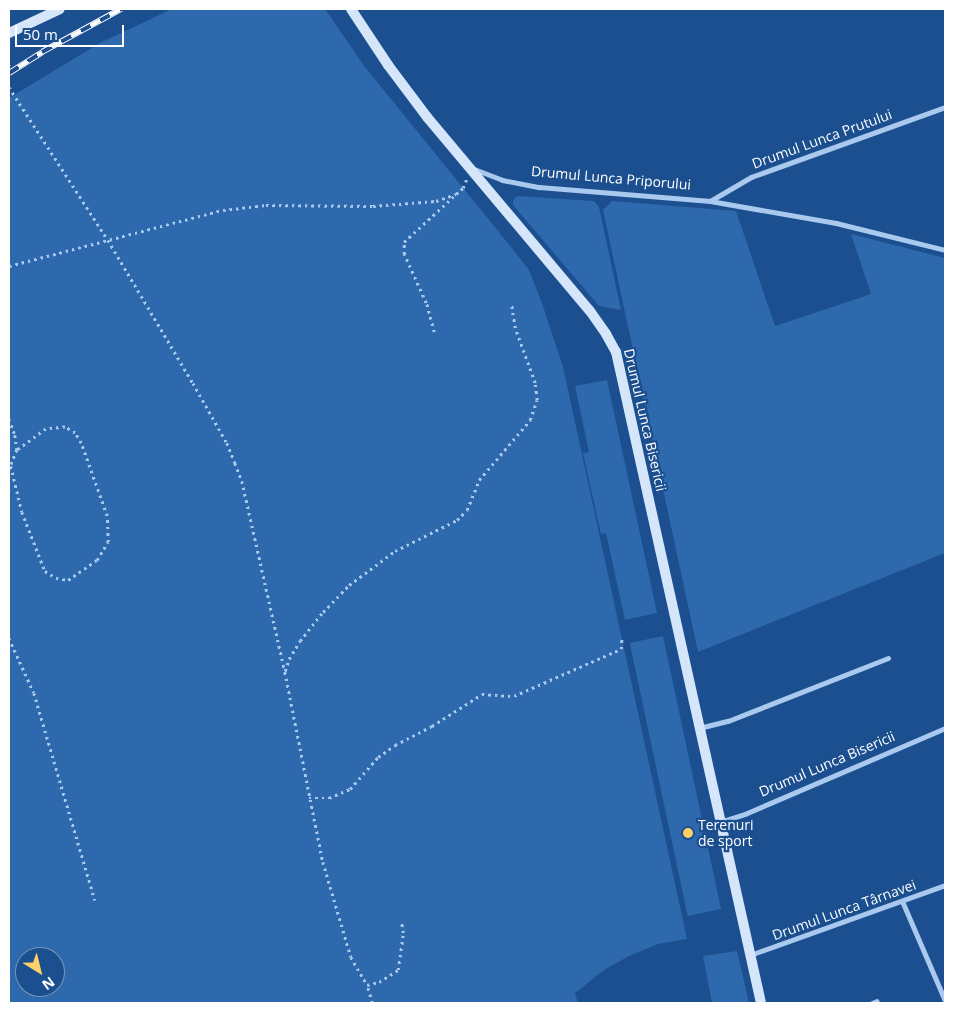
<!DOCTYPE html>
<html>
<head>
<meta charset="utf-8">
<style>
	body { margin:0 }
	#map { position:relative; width:954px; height:1012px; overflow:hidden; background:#1b4f8f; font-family:"Open Sans",sans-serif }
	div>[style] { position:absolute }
	.green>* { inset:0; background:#2e69ad; transform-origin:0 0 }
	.path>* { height:2.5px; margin-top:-1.25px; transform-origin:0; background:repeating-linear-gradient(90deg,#a9c9ee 0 2.5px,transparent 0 6.5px) }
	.street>* { height:5px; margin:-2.5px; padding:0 2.5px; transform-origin:2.5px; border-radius:2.5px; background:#a9c9ee }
	.secondary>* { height:10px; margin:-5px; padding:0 5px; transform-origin:5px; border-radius:5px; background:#d6e6fa }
	.rail>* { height:5.5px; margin-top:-2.75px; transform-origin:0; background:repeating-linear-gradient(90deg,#1b4f8f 0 11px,#fff 0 22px); box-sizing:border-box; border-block:1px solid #fff }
	.dots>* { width:14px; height:14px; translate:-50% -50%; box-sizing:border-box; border:2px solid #1b4f8f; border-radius:50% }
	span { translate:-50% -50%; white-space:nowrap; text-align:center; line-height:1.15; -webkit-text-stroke:4.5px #1b4f8f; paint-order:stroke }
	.street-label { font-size:14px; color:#fff }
	.poi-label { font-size:14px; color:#fff }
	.left { translate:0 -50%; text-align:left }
	.frame { position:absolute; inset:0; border:10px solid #fff; pointer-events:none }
	.north { position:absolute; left:15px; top:947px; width:50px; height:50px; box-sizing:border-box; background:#1b4f8f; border:1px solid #7695bc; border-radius:50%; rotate:144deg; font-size:14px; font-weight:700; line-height:20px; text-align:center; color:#fff }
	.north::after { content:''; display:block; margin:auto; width:18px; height:22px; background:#ffd166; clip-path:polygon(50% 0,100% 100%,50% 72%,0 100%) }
	.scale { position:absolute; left:15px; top:25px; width:109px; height:22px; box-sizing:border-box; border:2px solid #fff; border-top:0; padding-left:6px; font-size:15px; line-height:18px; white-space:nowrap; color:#fff; -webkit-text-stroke:4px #1b4f8f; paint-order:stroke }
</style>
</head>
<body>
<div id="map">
	<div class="green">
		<i style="clip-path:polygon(evenodd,172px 9px,325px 9px,365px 67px,511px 247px,529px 270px,542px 303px,563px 367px,687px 939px,658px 944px,629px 956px,604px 970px,575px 993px,578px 1003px,9px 1003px,9px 98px,100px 43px,172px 9px,25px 957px,55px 957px,55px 987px,25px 987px,25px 957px)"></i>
		<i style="clip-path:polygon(517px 196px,594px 201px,599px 207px,621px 310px,599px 306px,513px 205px,513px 200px)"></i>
		<i style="clip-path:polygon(612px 201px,736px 211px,775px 326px,871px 294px,851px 234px,945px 258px,945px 553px,698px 652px,603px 210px)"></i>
		<i style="clip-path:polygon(607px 380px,657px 613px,625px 620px,606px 533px,601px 534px,583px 453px,589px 452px,575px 386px)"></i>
		<i style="left:663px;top:636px;width:279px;height:34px;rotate:78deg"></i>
		<i style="clip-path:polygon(737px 951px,749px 1003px,712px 1003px,703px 956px)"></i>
	</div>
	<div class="path">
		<i style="left:9px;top:66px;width:1px;rotate:-90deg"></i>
		<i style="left:9px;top:87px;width:182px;rotate:57.1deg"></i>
		<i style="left:108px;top:240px;width:166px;rotate:59.3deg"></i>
		<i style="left:193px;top:383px;width:69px;rotate:60.5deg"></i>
		<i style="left:227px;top:443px;width:22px;rotate:68deg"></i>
		<i style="left:235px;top:463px;width:19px;rotate:69deg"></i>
		<i style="left:242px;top:481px;width:196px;rotate:77.3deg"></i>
		<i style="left:285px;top:672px;width:194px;rotate:78.7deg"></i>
		<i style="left:323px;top:862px;width:99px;rotate:73.6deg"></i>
		<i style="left:351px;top:957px;width:32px;rotate:60deg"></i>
		<i style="left:9px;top:266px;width:221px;rotate:-14.7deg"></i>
		<i style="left:223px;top:210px;width:43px;rotate:-6.6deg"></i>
		<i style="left:266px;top:205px;width:107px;rotate:0.5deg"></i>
		<i style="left:373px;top:206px;width:63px;rotate:-4.5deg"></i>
		<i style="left:436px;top:201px;width:21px;rotate:-19deg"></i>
		<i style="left:456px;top:194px;width:9px;rotate:-41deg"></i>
		<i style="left:463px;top:188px;width:9px;rotate:-69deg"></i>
		<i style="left:434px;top:332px;width:30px;rotate:-105deg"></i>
		<i style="left:426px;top:303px;width:54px;rotate:-114.2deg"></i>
		<i style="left:404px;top:254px;width:12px;rotate:-90deg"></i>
		<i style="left:404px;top:242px;width:67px;rotate:-42.6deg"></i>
		<i style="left:9px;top:419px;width:17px;rotate:69deg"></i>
		<i style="left:15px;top:435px;width:15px;rotate:82deg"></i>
		<i style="left:17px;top:450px;width:22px;rotate:112deg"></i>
		<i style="left:11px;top:466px;width:47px;rotate:76.6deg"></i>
		<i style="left:22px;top:512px;width:63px;rotate:68.7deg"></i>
		<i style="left:45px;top:571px;width:13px;rotate:32deg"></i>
		<i style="left:56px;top:578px;width:12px;rotate:9deg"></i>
		<i style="left:68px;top:580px;width:35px;rotate:-35deg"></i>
		<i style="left:97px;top:560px;width:21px;rotate:-59deg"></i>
		<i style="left:108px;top:542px;width:26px;rotate:-92deg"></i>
		<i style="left:107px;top:516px;width:77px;rotate:-109.6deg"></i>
		<i style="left:81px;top:443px;width:12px;rotate:-121deg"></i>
		<i style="left:75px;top:433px;width:12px;rotate:-149deg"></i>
		<i style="left:65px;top:427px;width:19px;rotate:174deg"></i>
		<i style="left:46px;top:429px;width:36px;rotate:144deg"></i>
		<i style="left:9px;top:638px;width:60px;rotate:65.6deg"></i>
		<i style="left:34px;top:693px;width:216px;rotate:73.6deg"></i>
		<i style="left:285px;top:671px;width:13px;rotate:-72deg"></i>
		<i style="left:289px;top:659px;width:21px;rotate:-59deg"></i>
		<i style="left:300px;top:641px;width:37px;rotate:-52deg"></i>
		<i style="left:323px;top:612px;width:37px;rotate:-46deg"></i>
		<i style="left:349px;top:585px;width:57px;rotate:-36.5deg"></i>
		<i style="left:395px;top:551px;width:69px;rotate:-26.6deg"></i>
		<i style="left:457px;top:520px;width:14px;rotate:-45deg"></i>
		<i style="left:467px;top:510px;width:32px;rotate:-68deg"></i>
		<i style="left:479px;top:480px;width:79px;rotate:-49.6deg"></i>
		<i style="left:530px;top:420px;width:21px;rotate:-71deg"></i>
		<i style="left:537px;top:400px;width:17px;rotate:-97deg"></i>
		<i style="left:535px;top:383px;width:59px;rotate:-110deg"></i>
		<i style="left:515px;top:328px;width:24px;rotate:-99deg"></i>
		<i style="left:309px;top:798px;width:20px"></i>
		<i style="left:329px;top:798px;width:23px;rotate:-23deg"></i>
		<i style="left:350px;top:789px;width:43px;rotate:-48.8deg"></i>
		<i style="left:378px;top:757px;width:21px;rotate:-35deg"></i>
		<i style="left:395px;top:745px;width:42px;rotate:-27.2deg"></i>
		<i style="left:432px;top:726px;width:59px;rotate:-32.6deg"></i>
		<i style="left:482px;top:694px;width:32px;rotate:4deg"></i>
		<i style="left:514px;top:696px;width:117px;rotate:-23.7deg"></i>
		<i style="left:621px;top:649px;width:13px;rotate:-86deg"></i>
		<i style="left:372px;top:1003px;width:19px;rotate:-106deg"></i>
		<i style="left:367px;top:985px;width:12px;rotate:-14deg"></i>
		<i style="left:379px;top:982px;width:22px;rotate:-32deg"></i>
		<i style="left:398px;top:970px;width:37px;rotate:-82deg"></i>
		<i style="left:403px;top:933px;width:12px;rotate:-99deg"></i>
	</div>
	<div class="street">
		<i style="left:474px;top:169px;width:30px;rotate:21deg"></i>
		<i style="left:502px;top:180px;width:38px;rotate:11deg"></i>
		<i style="left:539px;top:187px;width:172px;rotate:4.7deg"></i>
		<i style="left:710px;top:201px;width:128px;rotate:9.9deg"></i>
		<i style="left:836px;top:223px;width:112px;rotate:13.9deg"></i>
		<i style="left:710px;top:201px;width:48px;rotate:-30.3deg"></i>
		<i style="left:751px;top:177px;width:206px;rotate:-19.8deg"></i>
		<i style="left:699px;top:728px;width:30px;rotate:-14deg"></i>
		<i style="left:728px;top:721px;width:172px;rotate:-21.5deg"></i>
		<i style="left:720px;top:822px;width:28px;rotate:-18deg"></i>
		<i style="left:747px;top:813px;width:215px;rotate:-23.2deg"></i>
		<i style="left:902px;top:901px;width:109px;rotate:66.7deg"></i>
		<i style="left:750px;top:955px;width:207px;rotate:-19.7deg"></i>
		<i style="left:872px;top:1003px;width:5px;rotate:-22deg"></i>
	</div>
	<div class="secondary">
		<i style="left:351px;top:9px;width:67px;rotate:56.5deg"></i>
		<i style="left:388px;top:65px;width:65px;rotate:53.1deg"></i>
		<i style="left:427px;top:117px;width:253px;rotate:50deg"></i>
		<i style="left:590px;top:311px;width:28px;rotate:55deg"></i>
		<i style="left:606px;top:334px;width:21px;rotate:61deg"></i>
		<i style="left:616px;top:352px;width:667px;rotate:77.44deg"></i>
		<i style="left:9px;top:33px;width:56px;rotate:-25.2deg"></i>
	</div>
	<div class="rail">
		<i style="left:9px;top:73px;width:39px;rotate:-32deg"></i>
		<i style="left:42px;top:52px;width:90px;rotate:-28.6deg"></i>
	</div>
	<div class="dots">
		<i style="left:688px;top:833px;background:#ffd166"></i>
	</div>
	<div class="street-label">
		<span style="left:822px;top:139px;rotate:-20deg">Drumul Lunca Prutului</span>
		<span style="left:611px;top:178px;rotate:5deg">Drumul Lunca Priporului</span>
		<span style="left:645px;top:420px;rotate:77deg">Drumul Lunca Bisericii</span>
		<span style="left:827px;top:764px;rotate:-23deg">Drumul Lunca Bisericii</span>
		<span style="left:844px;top:910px;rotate:-20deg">Drumul Lunca Târnavei</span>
	</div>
	<div class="poi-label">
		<span class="left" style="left:698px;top:833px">Terenuri<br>de sport</span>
	</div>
	<div class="frame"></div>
	<div class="north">N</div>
	<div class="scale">50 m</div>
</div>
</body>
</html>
